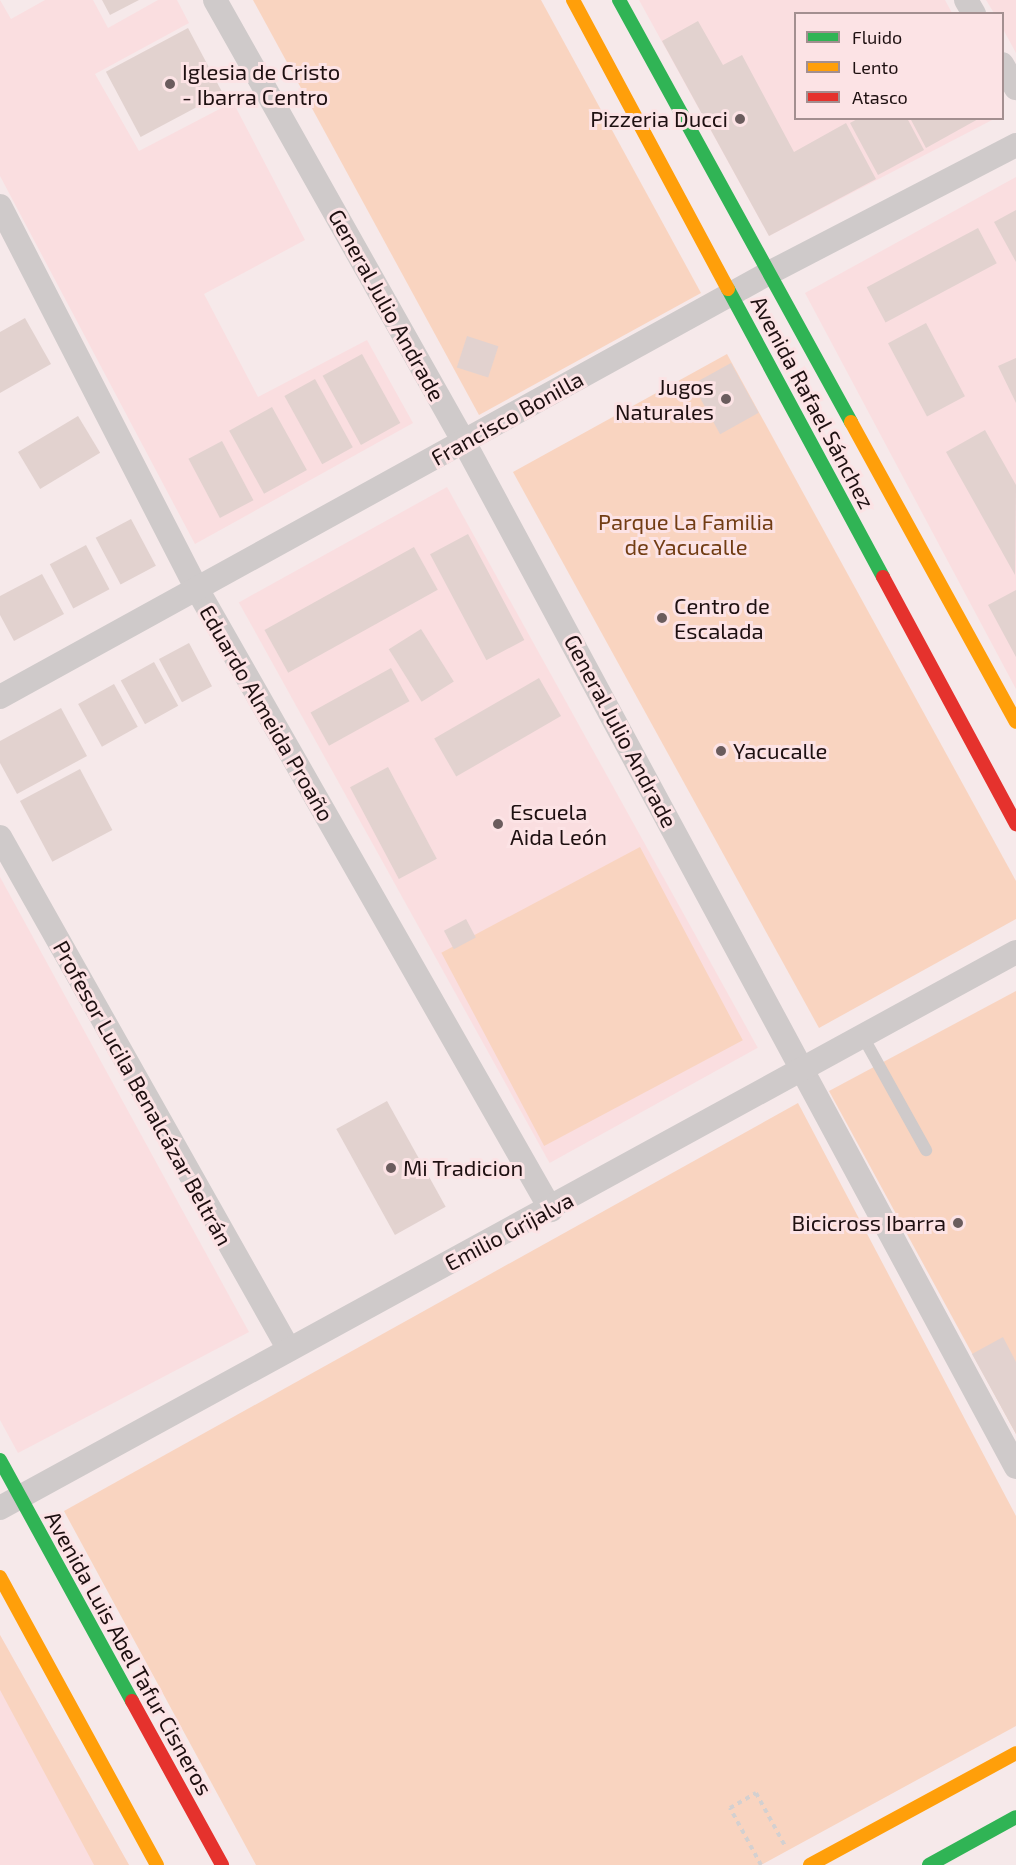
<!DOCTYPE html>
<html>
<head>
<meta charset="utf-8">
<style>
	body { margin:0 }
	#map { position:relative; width:1016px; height:1865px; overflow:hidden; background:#f6e9ea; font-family:"Exo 2",sans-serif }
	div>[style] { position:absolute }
	.built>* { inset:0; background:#fadee0; transform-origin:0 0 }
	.green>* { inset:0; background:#f9d4c0; transform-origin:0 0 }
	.building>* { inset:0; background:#e2d2cf; transform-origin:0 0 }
	.path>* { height:4px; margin-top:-2px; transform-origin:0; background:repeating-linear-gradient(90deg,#d4d0d0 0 4.5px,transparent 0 9px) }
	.lane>* { height:12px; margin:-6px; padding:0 6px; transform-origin:6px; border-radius:6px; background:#cfcaca }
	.street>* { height:24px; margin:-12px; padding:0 12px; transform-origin:12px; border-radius:12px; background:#cfcaca }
	.fast>* { height:14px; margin:-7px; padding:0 7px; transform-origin:7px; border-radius:7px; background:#30b455 }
	.slow>* { height:14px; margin:-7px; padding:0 7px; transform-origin:7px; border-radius:7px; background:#ff9f0a }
	.jam>* { height:14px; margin:-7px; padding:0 7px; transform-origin:7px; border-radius:7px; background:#e5322d }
	.dots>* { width:16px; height:16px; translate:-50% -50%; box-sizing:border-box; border:3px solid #fce3e5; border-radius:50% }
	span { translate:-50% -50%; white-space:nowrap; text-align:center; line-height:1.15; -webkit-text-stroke:6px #fce3e5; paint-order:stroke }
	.poi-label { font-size:22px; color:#1e1011 }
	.left { translate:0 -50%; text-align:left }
	.right { translate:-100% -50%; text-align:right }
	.street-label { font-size:22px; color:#1e1011 }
	.park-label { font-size:22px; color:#723d14 }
	.legend { position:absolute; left:794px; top:12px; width:210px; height:108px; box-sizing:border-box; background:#fce3e5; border:2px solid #a38f90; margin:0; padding:8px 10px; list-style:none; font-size:18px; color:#1e1011 }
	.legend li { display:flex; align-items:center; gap:12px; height:30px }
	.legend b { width:30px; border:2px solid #a38f90 }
</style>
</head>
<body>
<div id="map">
	<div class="built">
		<i style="clip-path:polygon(0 0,11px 19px,45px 0,93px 0,108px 28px,158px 0,177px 0,189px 23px,95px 74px,139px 151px,233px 102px,305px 240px,204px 294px,258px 397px,367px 340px,413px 423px,195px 544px,0 176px)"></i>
		<i style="clip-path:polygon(639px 0,945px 0,952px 13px,796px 14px,796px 118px,994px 119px,769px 236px)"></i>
		<i style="clip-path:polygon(986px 0,1016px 0,1016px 53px,1003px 29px,1002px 14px,994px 13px)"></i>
		<i style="clip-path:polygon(1016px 177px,1016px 689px,805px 293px)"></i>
		<i style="left:447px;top:487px;width:641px;height:238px;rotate:61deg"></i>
		<i style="clip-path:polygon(0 877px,249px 1332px,18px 1453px,0 1420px)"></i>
		<i style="clip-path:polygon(0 1635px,129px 1865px,0 1865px)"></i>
	</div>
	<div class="green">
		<i style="clip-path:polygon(253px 0,541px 0,701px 293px,479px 415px)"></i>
		<i style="clip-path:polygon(727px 354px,1016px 881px,1016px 919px,819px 1028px,513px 472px)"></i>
		<i style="left:640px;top:847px;width:219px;height:225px;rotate:62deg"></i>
		<i style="clip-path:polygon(1016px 991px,1016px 1434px,829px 1091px)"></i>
		<i style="clip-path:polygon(798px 1103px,1016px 1516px,1016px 1726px,761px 1865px,256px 1865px,64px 1511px)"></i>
		<i style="clip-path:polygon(0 1635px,129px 1865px,94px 1865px,0 1690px)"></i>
	</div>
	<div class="building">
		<i style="clip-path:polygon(102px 0,139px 0,110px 15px)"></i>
		<i style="clip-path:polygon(698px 21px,723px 65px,742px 55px,794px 152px,846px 123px,876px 179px,769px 236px,662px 41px)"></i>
		<i style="left:188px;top:28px;width:74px;height:93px;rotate:62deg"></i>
		<i style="clip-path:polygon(859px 118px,907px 118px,924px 150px,878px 175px,850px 123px)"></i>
		<i style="clip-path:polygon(910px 118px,980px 118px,926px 148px)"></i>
		<i style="clip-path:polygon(1016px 210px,1016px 262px,994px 222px)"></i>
		<i style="left:978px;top:228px;width:40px;height:126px;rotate:62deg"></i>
		<i style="clip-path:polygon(25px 318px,51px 364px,0 393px,0 332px)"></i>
		<i style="left:926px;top:323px;width:83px;height:43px;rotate:62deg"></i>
		<i style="left:467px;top:336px;width:33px;height:33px;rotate:18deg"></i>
		<i style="left:362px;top:354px;width:79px;height:45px;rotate:61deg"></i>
		<i style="clip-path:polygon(1016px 358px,1016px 403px,998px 366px)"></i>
		<i style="left:731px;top:363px;width:57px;height:44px;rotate:61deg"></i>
		<i style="left:315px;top:379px;width:78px;height:35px;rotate:61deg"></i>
		<i style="left:272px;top:407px;width:72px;height:49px;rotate:61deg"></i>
		<i style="left:78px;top:416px;width:43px;height:70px;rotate:59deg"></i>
		<i style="clip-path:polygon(985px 430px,1016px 485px,1015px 575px,946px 452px)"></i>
		<i style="left:222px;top:441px;width:67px;height:38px;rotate:62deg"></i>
		<i style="left:131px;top:519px;width:53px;height:40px;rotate:62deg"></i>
		<i style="left:468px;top:534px;width:120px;height:43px;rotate:62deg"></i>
		<i style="left:86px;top:545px;width:50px;height:41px;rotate:62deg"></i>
		<i style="left:414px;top:547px;width:49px;height:171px;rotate:61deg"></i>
		<i style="clip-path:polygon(42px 574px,64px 614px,14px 641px,0 615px,0 596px)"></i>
		<i style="clip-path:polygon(1016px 590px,1016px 657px,988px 605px)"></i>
		<i style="left:421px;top:629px;width:62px;height:38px;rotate:58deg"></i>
		<i style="left:189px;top:643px;width:49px;height:34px;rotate:62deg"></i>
		<i style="left:154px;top:662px;width:50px;height:38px;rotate:61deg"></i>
		<i style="left:391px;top:668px;width:38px;height:92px;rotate:61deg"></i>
		<i style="left:539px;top:678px;width:44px;height:121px;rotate:60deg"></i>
		<i style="left:114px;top:684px;width:49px;height:41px;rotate:61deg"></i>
		<i style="clip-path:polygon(61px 708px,87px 756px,17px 794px,0 763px,0 741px)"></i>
		<i style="left:388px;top:767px;width:104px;height:43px;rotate:62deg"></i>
		<i style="left:80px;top:769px;width:69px;height:68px;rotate:62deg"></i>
		<i style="left:466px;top:919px;width:21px;height:25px;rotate:62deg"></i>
		<i style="left:387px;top:1101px;width:121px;height:58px;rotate:61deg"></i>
		<i style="clip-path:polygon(1003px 1337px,1016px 1362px,1016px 1434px,972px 1354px)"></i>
	</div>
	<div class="path">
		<i style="left:761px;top:1865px;width:65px;rotate:-118.5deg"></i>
		<i style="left:730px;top:1808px;width:30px;rotate:-30deg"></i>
		<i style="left:756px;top:1793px;width:60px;rotate:61.3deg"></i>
	</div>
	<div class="lane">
		<i style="left:862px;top:1035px;width:132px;rotate:60.9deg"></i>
	</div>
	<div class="street">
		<i style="left:215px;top:0;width:507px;rotate:60.61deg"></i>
		<i style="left:464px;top:442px;width:1164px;rotate:61.7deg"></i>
		<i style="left:966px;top:0;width:16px;rotate:60deg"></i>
		<i style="left:1002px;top:64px;width:28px;rotate:60deg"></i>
		<i style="left:0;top:206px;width:431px;rotate:62.8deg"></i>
		<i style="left:197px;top:589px;width:715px;rotate:60.31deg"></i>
		<i style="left:0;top:697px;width:878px;rotate:-28.87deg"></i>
		<i style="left:769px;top:273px;width:278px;rotate:-27.4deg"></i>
		<i style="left:0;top:837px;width:587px;rotate:60.59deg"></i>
		<i style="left:0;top:1508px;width:1158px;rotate:-28.69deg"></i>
	</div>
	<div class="fast">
		<i style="left:619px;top:0;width:482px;rotate:61.2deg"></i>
		<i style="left:728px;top:289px;width:327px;rotate:61.7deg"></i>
		<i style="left:0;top:1460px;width:275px;rotate:61.3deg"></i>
		<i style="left:929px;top:1865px;width:99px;rotate:-28.9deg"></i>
	</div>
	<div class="slow">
		<i style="left:573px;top:0;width:328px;rotate:61.8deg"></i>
		<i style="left:851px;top:422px;width:342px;rotate:61.2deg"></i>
		<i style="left:0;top:1577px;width:328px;rotate:61.4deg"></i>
		<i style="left:810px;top:1865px;width:234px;rotate:-28.5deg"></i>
	</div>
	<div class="jam">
		<i style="left:883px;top:577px;width:281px;rotate:61.7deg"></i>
		<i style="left:132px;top:1701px;width:187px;rotate:61.2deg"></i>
	</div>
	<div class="dots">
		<i style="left:170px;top:84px;background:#6a5c5d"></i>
		<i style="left:740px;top:119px;background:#6a5c5d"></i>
		<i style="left:726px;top:399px;background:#6a5c5d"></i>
		<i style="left:662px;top:618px;background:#6a5c5d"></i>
		<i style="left:721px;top:751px;background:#6a5c5d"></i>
		<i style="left:498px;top:824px;background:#6a5c5d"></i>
		<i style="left:391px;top:1168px;background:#6a5c5d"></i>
		<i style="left:958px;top:1223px;background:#6a5c5d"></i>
	</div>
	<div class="poi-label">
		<span class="left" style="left:182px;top:84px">Iglesia de Cristo<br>- Ibarra Centro</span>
		<span class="right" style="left:728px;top:119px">Pizzeria Ducci</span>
		<span class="right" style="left:714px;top:399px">Jugos<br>Naturales</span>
		<span class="left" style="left:674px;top:618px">Centro de<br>Escalada</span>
		<span class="left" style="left:733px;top:751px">Yacucalle</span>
		<span class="left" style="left:510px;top:824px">Escuela<br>Aida León</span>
		<span class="left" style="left:403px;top:1168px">Mi Tradicion</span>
		<span class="right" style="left:946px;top:1223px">Bicicross Ibarra</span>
	</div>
	<div class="street-label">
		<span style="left:387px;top:305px;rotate:61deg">General Julio Andrade</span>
		<span style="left:813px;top:402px;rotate:62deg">Avenida Rafael Sánchez</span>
		<span style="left:507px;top:418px;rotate:-29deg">Francisco Bonilla</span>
		<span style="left:267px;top:713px;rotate:60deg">Eduardo Almeida Proaño</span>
		<span style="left:621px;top:731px;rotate:62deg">General Julio Andrade</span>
		<span style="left:143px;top:1093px;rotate:61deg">Profesor Lucila Benalcázar Beltrán</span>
		<span style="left:509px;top:1231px;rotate:-28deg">Emilio Grijalva</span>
		<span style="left:129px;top:1653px;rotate:61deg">Avenida Luis Abel Tafur Cisneros</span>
	</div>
	<div class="park-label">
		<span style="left:686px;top:534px">Parque La Familia<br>de Yacucalle</span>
	</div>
	<ul class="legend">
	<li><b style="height:8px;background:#30b455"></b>Fluido</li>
	<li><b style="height:8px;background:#ff9f0a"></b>Lento</li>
	<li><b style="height:8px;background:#e5322d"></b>Atasco</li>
	</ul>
</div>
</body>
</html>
